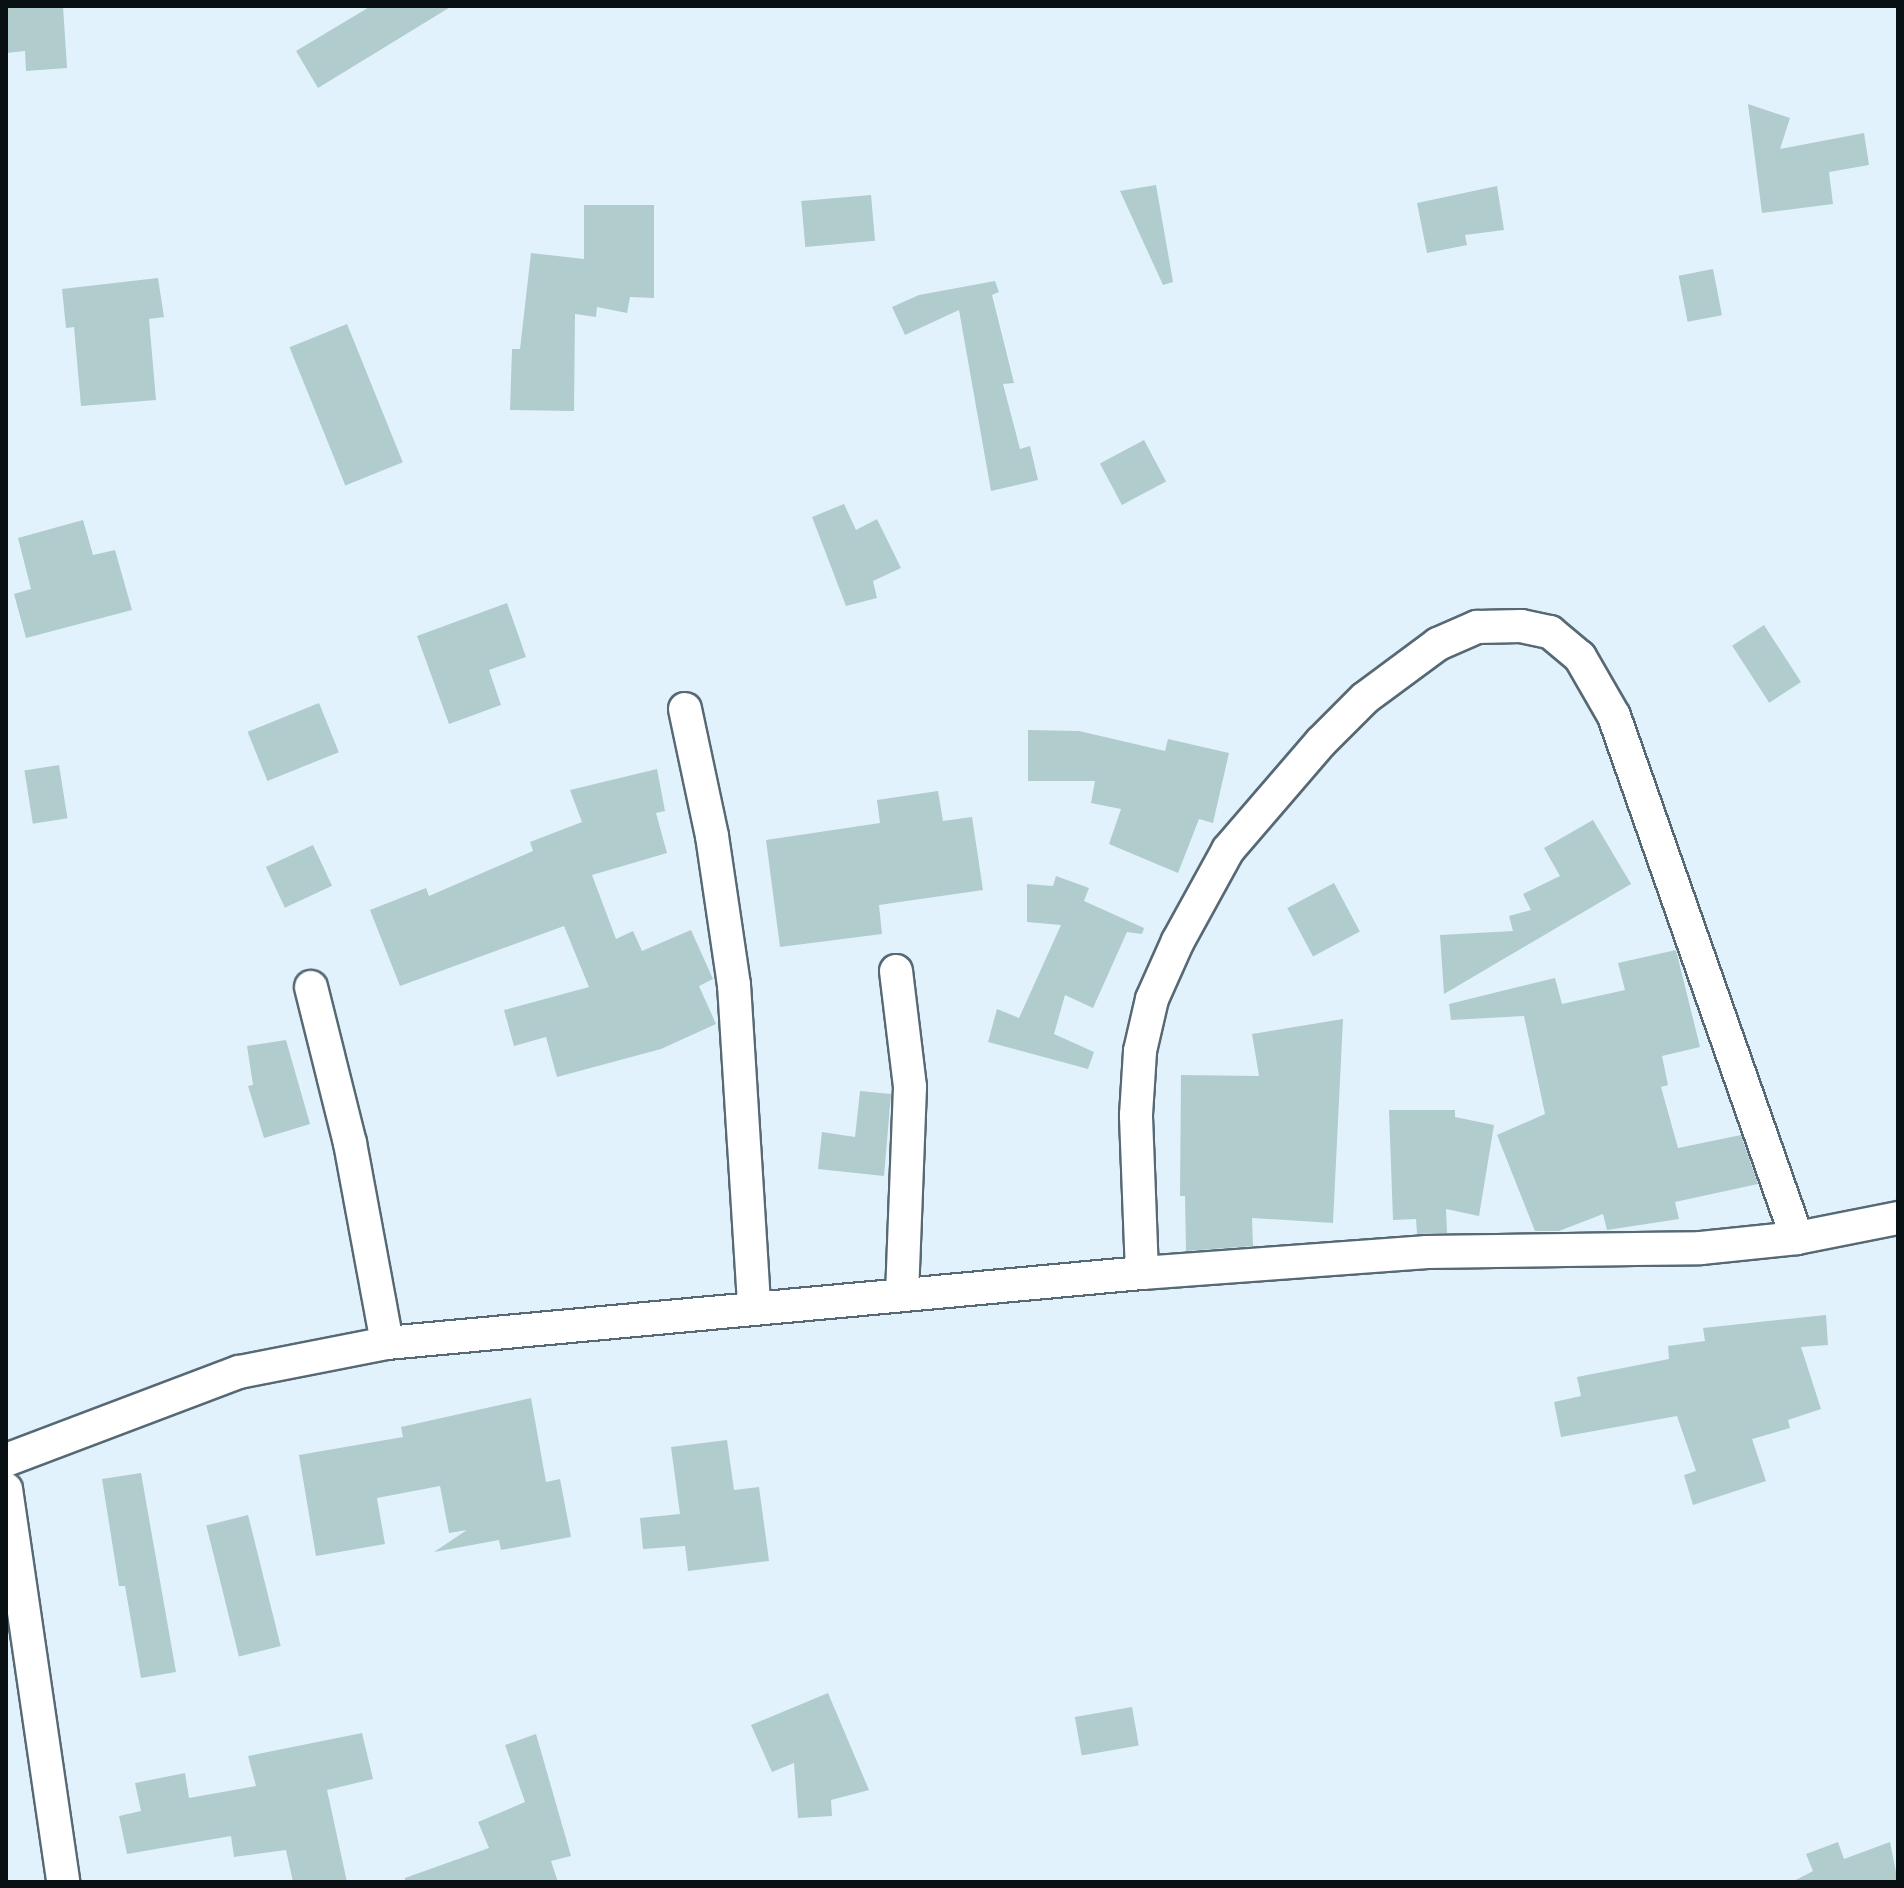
<!DOCTYPE html>
<html>
<head>
<meta charset="utf-8">
<style>
	body { margin:0 }
	#map { position:relative; width:1904px; height:1888px; overflow:hidden; background:#e1f2fd; font-family:"Exo 2",sans-serif }
	div>[style] { position:absolute }
	.building>* { inset:0; background:#b1cccd; transform-origin:0 0 }
	.roads { filter:drop-shadow(2px 0 #566974) drop-shadow(-2px 0 #566974) drop-shadow(0 2px #566974) drop-shadow(0 -2px #566974) }
	.minor>* { height:32px; margin:-16px; padding:0 16px; transform-origin:16px; border-radius:16px; background:#fff }
	span { translate:-50% -50%; white-space:nowrap; text-align:center; line-height:1.15; -webkit-text-stroke:8px #fdfdfd; paint-order:stroke }
	.frame { position:absolute; inset:0; border:8px solid #091014; pointer-events:none }
</style>
</head>
<body>
<div id="map">
	<div class="building">
		<i style="clip-path:polygon(6px 6px,63px 6px,67px 68px,26px 71px,25px 51px,6px 53px)"></i>
		<i style="clip-path:polygon(371px 6px,452px 6px,318px 88px,296px 51px)"></i>
		<i style="clip-path:polygon(1748px 104px,1790px 118px,1780px 149px,1864px 133px,1869px 165px,1829px 172px,1833px 204px,1762px 213px)"></i>
		<i style="clip-path:polygon(1156px 185px,1173px 282px,1163px 285px,1120px 191px)"></i>
		<i style="clip-path:polygon(1497px 186px,1504px 230px,1465px 235px,1467px 245px,1427px 253px,1417px 203px)"></i>
		<i style="left:871px;top:195px;width:46px;height:70px;rotate:85deg"></i>
		<i style="clip-path:polygon(584px 205px,654px 205px,654px 298px,630px 297px,627px 313px,597px 307px,596px 317px,575px 314px,574px 411px,510px 410px,512px 349px,520px 349px,531px 253px,584px 259px)"></i>
		<i style="left:1713px;top:269px;width:47px;height:35px;rotate:79deg"></i>
		<i style="clip-path:polygon(158px 278px,164px 317px,149px 319px,156px 400px,81px 406px,74px 327px,66px 328px,62px 289px)"></i>
		<i style="clip-path:polygon(995px 281px,999px 292px,992px 295px,1014px 383px,1003px 384px,1020px 449px,1030px 446px,1038px 480px,991px 491px,959px 310px,905px 335px,892px 307px,919px 295px)"></i>
		<i style="left:347px;top:324px;width:149px;height:62px;rotate:68deg"></i>
		<i style="left:1144px;top:440px;width:47px;height:50px;rotate:62deg"></i>
		<i style="clip-path:polygon(844px 504px,856px 530px,877px 519px,901px 568px,873px 581px,877px 598px,846px 606px,812px 517px)"></i>
		<i style="clip-path:polygon(83px 520px,93px 555px,115px 550px,132px 610px,26px 638px,14px 594px,31px 589px,18px 538px)"></i>
		<i style="clip-path:polygon(507px 603px,526px 657px,489px 670px,501px 705px,449px 724px,417px 636px)"></i>
		<i style="left:1764px;top:625px;width:68px;height:38px;rotate:57deg"></i>
		<i style="left:319px;top:703px;width:53px;height:77px;rotate:68deg"></i>
		<i style="clip-path:polygon(1028px 730px,1079px 731px,1165px 751px,1168px 739px,1229px 753px,1213px 823px,1199px 819px,1178px 873px,1109px 844px,1121px 809px,1091px 803px,1095px 781px,1028px 781px)"></i>
		<i style="left:59px;top:765px;width:54px;height:35px;rotate:81deg"></i>
		<i style="clip-path:polygon(657px 769px,665px 811px,656px 813px,667px 853px,592px 875px,616px 939px,633px 931px,642px 951px,691px 930px,713px 979px,699px 986px,716px 1024px,661px 1049px,557px 1077px,546px 1037px,514px 1046px,504px 1010px,589px 987px,564px 926px,400px 986px,370px 910px,426px 888px,429px 896px,533px 851px,530px 842px,582px 822px,570px 790px)"></i>
		<i style="clip-path:polygon(938px 791px,943px 821px,972px 817px,983px 890px,879px 905px,882px 934px,780px 947px,766px 840px,880px 823px,877px 800px)"></i>
		<i style="clip-path:polygon(1593px 820px,1631px 884px,1444px 994px,1440px 935px,1513px 931px,1509px 916px,1531px 910px,1523px 894px,1560px 876px,1544px 848px)"></i>
		<i style="left:313px;top:845px;width:45px;height:52px;rotate:65deg"></i>
		<i style="clip-path:polygon(1056px 876px,1089px 888px,1084px 901px,1144px 928px,1142px 934px,1127px 932px,1093px 1008px,1065px 995px,1054px 1034px,1094px 1052px,1088px 1069px,988px 1042px,997px 1009px,1019px 1018px,1061px 925px,1027px 922px,1027px 884px,1053px 886px)"></i>
		<i style="left:1334px;top:883px;width:55px;height:53px;rotate:62deg"></i>
		<i style="clip-path:polygon(1676px 950px,1700px 1047px,1662px 1056px,1668px 1085px,1661px 1087px,1678px 1148px,1741px 1135px,1758px 1184px,1675px 1202px,1679px 1219px,1607px 1230px,1603px 1214px,1559px 1231px,1535px 1231px,1497px 1135px,1545px 1114px,1524px 1016px,1451px 1020px,1449px 1004px,1555px 978px,1562px 1004px,1625px 990px,1618px 963px)"></i>
		<i style="clip-path:polygon(1343px 1019px,1333px 1223px,1252px 1218px,1253px 1246px,1186px 1251px,1185px 1196px,1180px 1196px,1181px 1075px,1259px 1076px,1252px 1034px)"></i>
		<i style="clip-path:polygon(286px 1040px,310px 1124px,264px 1138px,248px 1086px,253px 1085px,247px 1046px)"></i>
		<i style="clip-path:polygon(860px 1091px,891px 1094px,884px 1176px,818px 1169px,822px 1132px,855px 1137px)"></i>
		<i style="clip-path:polygon(1389px 1110px,1455px 1110px,1455px 1117px,1494px 1125px,1479px 1216px,1446px 1209px,1447px 1233px,1417px 1234px,1416px 1219px,1393px 1220px)"></i>
		<i style="clip-path:polygon(1826px 1315px,1828px 1345px,1801px 1347px,1821px 1409px,1788px 1420px,1790px 1428px,1752px 1439px,1766px 1481px,1693px 1505px,1684px 1475px,1696px 1471px,1677px 1416px,1561px 1437px,1554px 1402px,1581px 1396px,1577px 1377px,1669px 1359px,1668px 1346px,1705px 1341px,1703px 1328px)"></i>
		<i style="clip-path:polygon(531px 1398px,546px 1482px,560px 1479px,571px 1537px,501px 1550px,499px 1540px,434px 1552px,467px 1530px,449px 1533px,440px 1486px,377px 1498px,385px 1544px,316px 1556px,299px 1455px,403px 1437px,401px 1427px)"></i>
		<i style="clip-path:polygon(727px 1440px,734px 1490px,759px 1487px,769px 1561px,688px 1571px,685px 1546px,643px 1549px,640px 1518px,680px 1514px,671px 1447px)"></i>
		<i style="clip-path:polygon(141px 1473px,176px 1672px,141px 1678px,125px 1586px,119px 1586px,102px 1479px)"></i>
		<i style="left:248px;top:1515px;width:135px;height:43px;rotate:76deg"></i>
		<i style="clip-path:polygon(828px 1693px,869px 1790px,831px 1800px,832px 1816px,798px 1818px,794px 1763px,772px 1772px,751px 1725px)"></i>
		<i style="left:1132px;top:1707px;width:39px;height:58px;rotate:80deg"></i>
		<i style="clip-path:polygon(362px 1733px,373px 1779px,327px 1790px,347px 1882px,293px 1882px,286px 1850px,234px 1857px,231px 1836px,127px 1854px,119px 1816px,141px 1811px,135px 1783px,185px 1773px,189px 1798px,256px 1786px,248px 1756px)"></i>
		<i style="clip-path:polygon(536px 1734px,571px 1856px,551px 1861px,558px 1882px,405px 1882px,405px 1878px,489px 1848px,478px 1822px,525px 1802px,505px 1745px)"></i>
		<i style="clip-path:polygon(1838px 1842px,1844px 1859px,1890px 1842px,1898px 1882px,1792px 1882px,1813px 1871px,1806px 1854px)"></i>
	</div>
	<div class="roads">
		<div class="minor">
			<i style="left:685px;top:709px;width:130px;rotate:78deg"></i>
			<i style="left:712px;top:836px;width:151px;rotate:81.6deg"></i>
			<i style="left:734px;top:985px;width:322px;rotate:86.4deg"></i>
			<i style="left:896px;top:971px;width:117px;rotate:83.1deg"></i>
			<i style="left:910px;top:1087px;width:205px;rotate:92.2deg"></i>
			<i style="left:311px;top:987px;width:161px;rotate:76deg"></i>
			<i style="left:350px;top:1143px;width:203px;rotate:79.5deg"></i>
			<i style="left:1142px;top:1273px;width:158px;rotate:-92.2deg"></i>
			<i style="left:1136px;top:1115px;width:64px;rotate:-86.4deg"></i>
			<i style="left:1140px;top:1051px;width:53px;rotate:-77deg"></i>
			<i style="left:1152px;top:999px;width:64px;rotate:-65.9deg"></i>
			<i style="left:1178px;top:941px;width:104px;rotate:-61.2deg"></i>
			<i style="left:1228px;top:850px;width:143px;rotate:-49.3deg"></i>
			<i style="left:1321px;top:742px;width:62px;rotate:-45deg"></i>
			<i style="left:1365px;top:698px;width:91px;rotate:-36.5deg"></i>
			<i style="left:1438px;top:644px;width:43px;rotate:-23.6deg"></i>
			<i style="left:1477px;top:627px;width:44px;rotate:-1.3deg"></i>
			<i style="left:1521px;top:626px;width:30px;rotate:12deg"></i>
			<i style="left:1550px;top:632px;width:39px;rotate:40deg"></i>
			<i style="left:1580px;top:657px;width:68px;rotate:60deg"></i>
			<i style="left:1614px;top:716px;width:553px;rotate:70.68deg"></i>
			<i style="left:6px;top:1460px;width:249px;rotate:-20.7deg"></i>
			<i style="left:239px;top:1372px;width:151px;rotate:-11.1deg"></i>
			<i style="left:387px;top:1343px;width:758px;rotate:-5.3deg"></i>
			<i style="left:1142px;top:1273px;width:286px;rotate:-4.2deg"></i>
			<i style="left:1427px;top:1252px;width:274px;rotate:-0.8deg"></i>
			<i style="left:1701px;top:1248px;width:97px;rotate:-5.9deg"></i>
			<i style="left:1797px;top:1238px;width:103px;rotate:-11.2deg"></i>
			<i style="left:6px;top:1489px;width:397px;rotate:81.7deg"></i>
		</div>
	</div>
	<div class="frame"></div>
</div>
</body>
</html>
